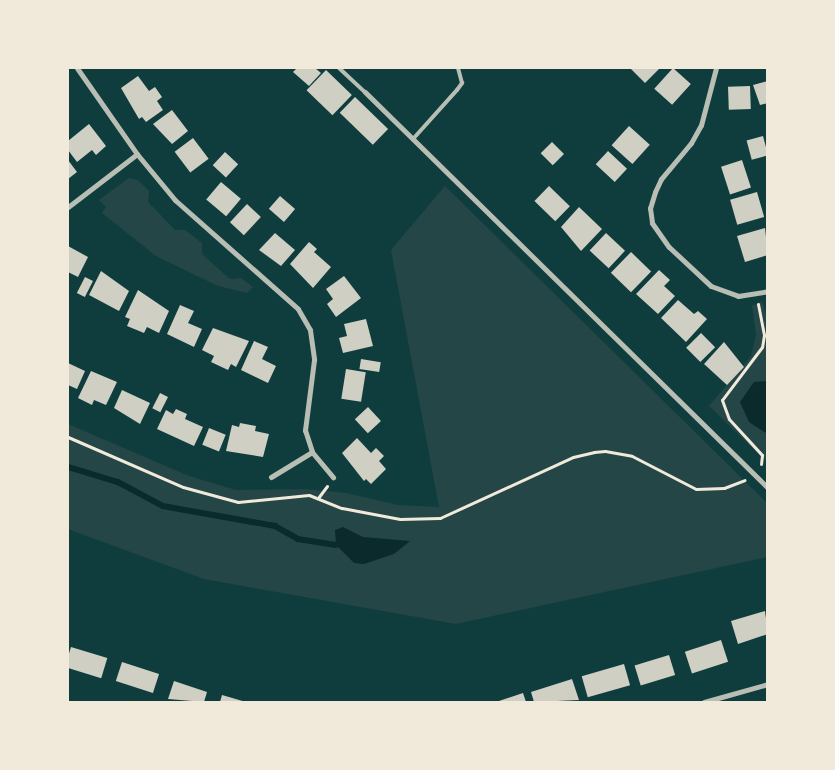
<!DOCTYPE html>
<html>
<head>
<meta charset="utf-8">
<style>
	body { margin:0 }
	#map { position:relative; width:835px; height:770px; overflow:hidden; background:#0f3d3e; font-family:"Work Sans",sans-serif }
	div>[style] { position:absolute }
	.green>* { inset:0; background:#244646 }
	.water>* { inset:0; background:#0a2a2b }
	.stream>* { height:5.5px; margin:-2.75px; padding:0 2.75px; transform-origin:2.75px; border-radius:2.75px; background:#0a2a2b }
	.building>* { inset:0; background:#cfcfc3; transform-origin:0 0 }
	.path>* { height:3px; margin:-1.5px; padding:0 1.5px; transform-origin:1.5px; border-radius:1.5px; background:#f1e9da }
	.service>* { height:4px; margin:-2px; padding:0 2px; transform-origin:2px; border-radius:2px; background:#b8beb3 }
	.minor>* { height:5px; margin:-2.5px; padding:0 2.5px; transform-origin:2.5px; border-radius:2.5px; background:#b8beb3 }
	span { translate:-50% -50%; white-space:nowrap; text-align:center; line-height:1.15; -webkit-text-stroke:4px #f1e9da; paint-order:stroke }
	.frame { position:absolute; inset:0; border:69px solid #f1e9da; pointer-events:none }
</style>
</head>
<body>
<div id="map">
	<div class="green">
		<i style="clip-path:polygon(129px 178px,138px 180px,149px 191px,148px 202px,175px 230px,185px 230px,202px 243px,202px 254px,230px 279px,241px 278px,253px 287px,247px 293px,218px 286px,156px 256px,102px 213px,106px 207px,99px 200px)"></i>
		<i style="clip-path:polygon(445px 186px,767px 503px,767px 557px,456px 624px,204px 579px,68px 529px,68px 424px,189px 476px,236px 490px,305px 489px,346px 493px,398px 505px,439px 507px,391px 250px)"></i>
		<i style="clip-path:polygon(762px 301px,768px 320px,767px 462px,709px 406px,751px 356px,756px 335px,752px 306px)"></i>
	</div>
	<div class="water">
		<i style="clip-path:polygon(767px 381px,768px 433px,766px 433px,749px 422px,740px 402px,754px 382px)"></i>
		<i style="clip-path:polygon(343px 527px,363px 537px,410px 541px,394px 554px,364px 564px,354px 563px,336px 545px,335px 530px)"></i>
	</div>
	<div class="stream">
		<i style="left:68px;top:467px;width:52px;rotate:16.7deg"></i>
		<i style="left:118px;top:482px;width:51px;rotate:28.1deg"></i>
		<i style="left:163px;top:506px;width:114px;rotate:10.1deg"></i>
		<i style="left:275px;top:526px;width:26px;rotate:29deg"></i>
		<i style="left:298px;top:539px;width:38px;rotate:9deg"></i>
	</div>
	<div class="building">
		<i style="clip-path:polygon(297px 68px,315px 68px,321px 73px,309px 86px,293px 72px)"></i>
		<i style="clip-path:polygon(630px 68px,660px 68px,645px 83px)"></i>
		<i style="left:673px;top:68px;width:24px;height:28px;rotate:42deg"></i>
		<i style="left:326px;top:70px;width:36px;height:28px;rotate:44deg"></i>
		<i style="clip-path:polygon(138px 76px,149px 91px,155px 87px,162px 97px,157px 101px,163px 110px,146px 122px,142px 117px,139px 119px,121px 88px)"></i>
		<i style="clip-path:polygon(768px 81px,768px 103px,760px 105px,753px 85px)"></i>
		<i style="left:750px;top:86px;width:23px;height:22px;rotate:88deg"></i>
		<i style="left:355px;top:97px;width:46px;height:22px;rotate:44deg"></i>
		<i style="clip-path:polygon(172px 110px,188px 131px,172px 144px,153px 124px)"></i>
		<i style="clip-path:polygon(89px 124px,106px 146px,96px 155px,92px 150px,77px 162px,68px 150px,68px 141px)"></i>
		<i style="left:629px;top:126px;width:28px;height:26px;rotate:42deg"></i>
		<i style="left:763px;top:136px;width:20px;height:17px;rotate:75deg"></i>
		<i style="left:193px;top:138px;width:26px;height:23px;rotate:53deg"></i>
		<i style="left:552px;top:142px;width:17px;height:16px;rotate:45deg"></i>
		<i style="left:608px;top:151px;width:26px;height:18px;rotate:43deg"></i>
		<i style="left:225px;top:152px;width:18px;height:18px;rotate:43deg"></i>
		<i style="clip-path:polygon(68px 160px,77px 172px,68px 179px)"></i>
		<i style="left:742px;top:160px;width:29px;height:22px;rotate:72deg"></i>
		<i style="left:221px;top:182px;width:26px;height:23px;rotate:40deg"></i>
		<i style="left:549px;top:186px;width:29px;height:21px;rotate:44deg"></i>
		<i style="left:757px;top:192px;width:26px;height:28px;rotate:74deg"></i>
		<i style="left:280px;top:196px;width:20px;height:17px;rotate:41deg"></i>
		<i style="left:247px;top:204px;width:19px;height:25px;rotate:43deg"></i>
		<i style="clip-path:polygon(579px 207px,602px 229px,581px 251px,561px 227px)"></i>
		<i style="clip-path:polygon(765px 228px,768px 255px,745px 262px,737px 236px)"></i>
		<i style="clip-path:polygon(275px 233px,295px 250px,281px 266px,259px 250px)"></i>
		<i style="left:606px;top:233px;width:26px;height:24px;rotate:43deg"></i>
		<i style="clip-path:polygon(309px 242px,317px 249px,314px 252px,331px 267px,313px 288px,290px 264px)"></i>
		<i style="clip-path:polygon(68px 246px,88px 257px,78px 277px,68px 272px)"></i>
		<i style="left:631px;top:252px;width:28px;height:29px;rotate:44deg"></i>
		<i style="clip-path:polygon(659px 270px,670px 280px,664px 286px,675px 296px,658px 314px,636px 294px)"></i>
		<i style="clip-path:polygon(101px 271px,129px 291px,119px 311px,89px 295px)"></i>
		<i style="clip-path:polygon(344px 276px,361px 298px,336px 317px,327px 304px,333px 299px,326px 289px)"></i>
		<i style="left:85px;top:277px;width:9px;height:18px;rotate:27deg"></i>
		<i style="clip-path:polygon(138px 290px,169px 311px,159px 333px,147px 327px,144px 333px,127px 326px,130px 319px,125px 317px)"></i>
		<i style="clip-path:polygon(678px 300px,694px 314px,698px 311px,707px 319px,686px 342px,661px 318px)"></i>
		<i style="clip-path:polygon(180px 305px,194px 311px,188px 323px,202px 329px,194px 347px,167px 334px)"></i>
		<i style="clip-path:polygon(366px 319px,373px 346px,343px 353px,339px 338px,347px 336px,344px 324px)"></i>
		<i style="clip-path:polygon(213px 328px,249px 341px,236px 367px,231px 364px,228px 370px,211px 362px,214px 356px,202px 350px)"></i>
		<i style="left:701px;top:333px;width:20px;height:21px;rotate:45deg"></i>
		<i style="clip-path:polygon(254px 341px,268px 347px,262px 359px,276px 366px,268px 383px,241px 370px)"></i>
		<i style="clip-path:polygon(724px 342px,744px 367px,727px 385px,704px 364px)"></i>
		<i style="left:361px;top:359px;width:20px;height:10px;rotate:9deg"></i>
		<i style="clip-path:polygon(68px 363px,85px 371px,77px 389px,68px 385px)"></i>
		<i style="left:346px;top:369px;width:20px;height:30px;rotate:9deg"></i>
		<i style="clip-path:polygon(91px 371px,117px 382px,106px 405px,94px 400px,92px 405px,78px 398px)"></i>
		<i style="clip-path:polygon(122px 390px,150px 403px,140px 424px,114px 408px)"></i>
		<i style="left:160px;top:393px;width:9px;height:17px;rotate:27deg"></i>
		<i style="left:368px;top:407px;width:19px;height:18px;rotate:47deg"></i>
		<i style="clip-path:polygon(176px 409px,187px 414px,185px 419px,203px 427px,194px 446px,157px 429px,166px 410px,173px 414px)"></i>
		<i style="clip-path:polygon(240px 423px,256px 426px,255px 431px,269px 434px,263px 457px,226px 451px,232px 425px,239px 427px)"></i>
		<i style="left:209px;top:428px;width:18px;height:18px;rotate:22deg"></i>
		<i style="clip-path:polygon(357px 438px,371px 453px,376px 448px,384px 456px,379px 461px,386px 469px,371px 484px,366px 479px,364px 481px,342px 453px)"></i>
		<i style="clip-path:polygon(765px 611px,768px 634px,738px 644px,731px 621px)"></i>
		<i style="left:721px;top:640px;width:23px;height:38px;rotate:72deg"></i>
		<i style="left:71px;top:647px;width:38px;height:21px;rotate:17deg"></i>
		<i style="left:669px;top:655px;width:21px;height:36px;rotate:73deg"></i>
		<i style="left:122px;top:662px;width:39px;height:20px;rotate:18deg"></i>
		<i style="left:624px;top:664px;width:22px;height:44px;rotate:74deg"></i>
		<i style="clip-path:polygon(572px 679px,579px 700px,534px 702px,531px 692px)"></i>
		<i style="clip-path:polygon(174px 681px,207px 692px,204px 702px,168px 699px)"></i>
		<i style="clip-path:polygon(523px 693px,526px 702px,496px 702px)"></i>
		<i style="clip-path:polygon(222px 695px,246px 702px,220px 702px)"></i>
	</div>
	<div class="path">
		<i style="left:758px;top:304px;width:32px;rotate:79deg"></i>
		<i style="left:764px;top:335px;width:12px;rotate:99deg"></i>
		<i style="left:762px;top:347px;width:66px;rotate:127deg"></i>
		<i style="left:722px;top:400px;width:20px;rotate:70deg"></i>
		<i style="left:729px;top:419px;width:49px;rotate:47.5deg"></i>
		<i style="left:762px;top:455px;width:9px;rotate:96deg"></i>
		<i style="left:68px;top:437px;width:125px;rotate:23.5deg"></i>
		<i style="left:183px;top:487px;width:57px;rotate:15.3deg"></i>
		<i style="left:238px;top:502px;width:71px;rotate:-5.6deg"></i>
		<i style="left:309px;top:495px;width:35px;rotate:22deg"></i>
		<i style="left:342px;top:508px;width:59px;rotate:10.7deg"></i>
		<i style="left:400px;top:519px;width:40px;rotate:-1.4deg"></i>
		<i style="left:440px;top:518px;width:146px;rotate:-24.6deg"></i>
		<i style="left:573px;top:457px;width:22px;rotate:-13deg"></i>
		<i style="left:594px;top:452px;width:11px;rotate:-5deg"></i>
		<i style="left:605px;top:451px;width:27px;rotate:10deg"></i>
		<i style="left:632px;top:456px;width:72px;rotate:27.3deg"></i>
		<i style="left:696px;top:489px;width:28px;rotate:-2deg"></i>
		<i style="left:724px;top:488px;width:22px;rotate:-21deg"></i>
		<i style="left:318px;top:498px;width:15px;rotate:-53deg"></i>
	</div>
	<div class="service">
		<i style="left:339px;top:68px;width:35px;rotate:43deg"></i>
		<i style="left:413px;top:139px;width:66px;rotate:-48.1deg"></i>
		<i style="left:457px;top:90px;width:9px;rotate:-54deg"></i>
		<i style="left:462px;top:83px;width:16px;rotate:-105deg"></i>
	</div>
	<div class="minor">
		<i style="left:77px;top:68px;width:105px;rotate:55.1deg"></i>
		<i style="left:137px;top:154px;width:60px;rotate:50.4deg"></i>
		<i style="left:175px;top:200px;width:164px;rotate:41.5deg"></i>
		<i style="left:298px;top:309px;width:24px;rotate:60deg"></i>
		<i style="left:310px;top:330px;width:30px;rotate:82deg"></i>
		<i style="left:314px;top:360px;width:71px;rotate:97.3deg"></i>
		<i style="left:305px;top:430px;width:23px;rotate:72deg"></i>
		<i style="left:312px;top:452px;width:33px;rotate:50deg"></i>
		<i style="left:716px;top:68px;width:59px;rotate:104.7deg"></i>
		<i style="left:701px;top:125px;width:21px;rotate:119deg"></i>
		<i style="left:691px;top:143px;width:47px;rotate:129.8deg"></i>
		<i style="left:661px;top:179px;width:14px;rotate:115deg"></i>
		<i style="left:655px;top:192px;width:17px;rotate:107deg"></i>
		<i style="left:650px;top:208px;width:15px;rotate:82deg"></i>
		<i style="left:652px;top:223px;width:29px;rotate:55deg"></i>
		<i style="left:669px;top:247px;width:57px;rotate:42.9deg"></i>
		<i style="left:711px;top:286px;width:29px;rotate:20deg"></i>
		<i style="left:738px;top:296px;width:30px;rotate:-9deg"></i>
		<i style="left:365px;top:92px;width:565px;rotate:44.5deg"></i>
		<i style="left:68px;top:207px;width:87px;rotate:-37.5deg"></i>
		<i style="left:271px;top:477px;width:48px;rotate:-31.4deg"></i>
		<i style="left:704px;top:702px;width:66px;rotate:-15.7deg"></i>
	</div>
	<div class="frame"></div>
</div>
</body>
</html>
